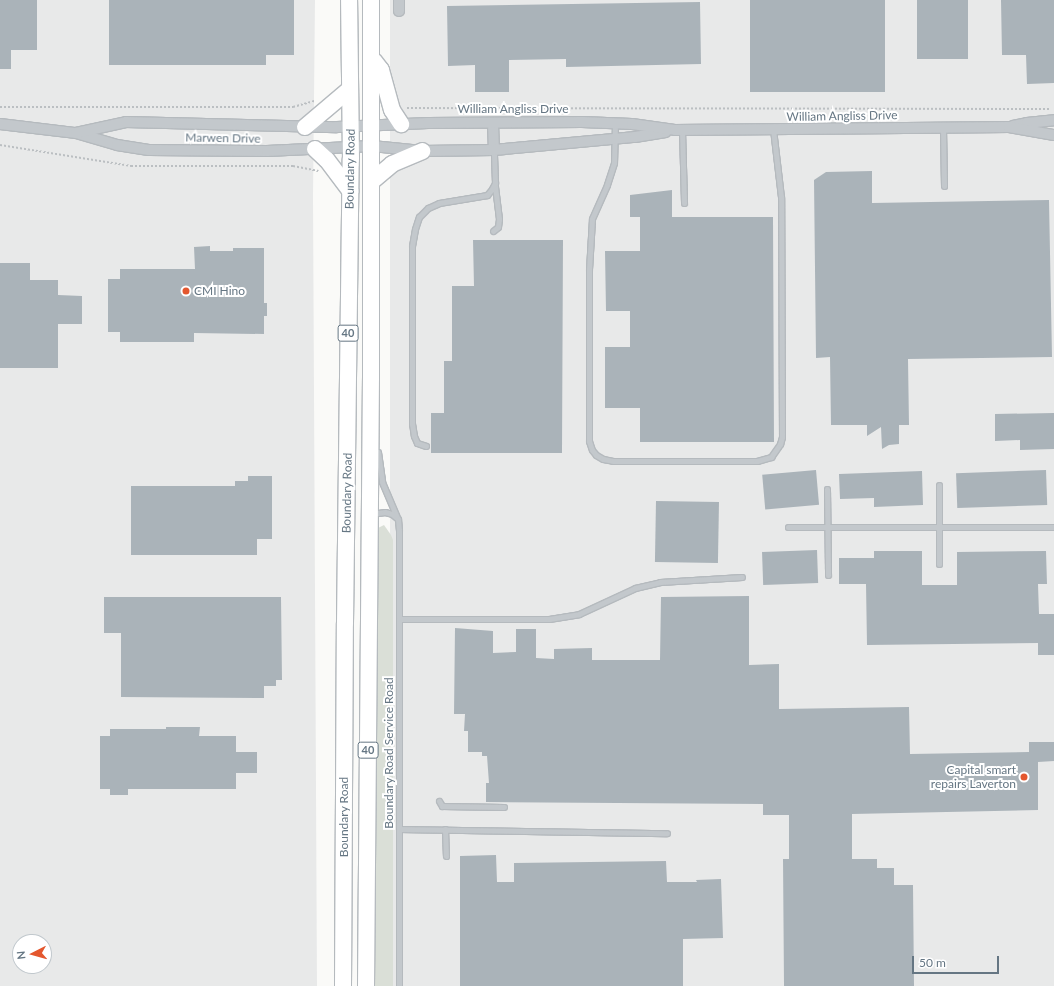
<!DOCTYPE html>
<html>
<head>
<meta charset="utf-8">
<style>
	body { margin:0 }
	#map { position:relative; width:1054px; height:986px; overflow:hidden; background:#fafaf8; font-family:Lato,sans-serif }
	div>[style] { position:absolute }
	.built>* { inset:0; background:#e8e9e9; transform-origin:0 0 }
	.green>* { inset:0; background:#dadfd7 }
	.building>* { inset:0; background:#aab3b9; transform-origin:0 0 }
	.path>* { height:2px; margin-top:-1px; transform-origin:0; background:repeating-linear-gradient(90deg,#bbbfc2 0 2px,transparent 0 4px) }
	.roads { filter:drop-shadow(1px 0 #b5babe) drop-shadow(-1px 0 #b5babe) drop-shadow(0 1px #b5babe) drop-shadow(0 -1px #b5babe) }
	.lane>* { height:5px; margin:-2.5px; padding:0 2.5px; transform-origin:2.5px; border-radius:2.5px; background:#c3c8cc }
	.street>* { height:10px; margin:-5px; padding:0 5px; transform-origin:5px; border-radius:5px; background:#c3c8cc }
	.primary>* { height:16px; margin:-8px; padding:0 8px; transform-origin:8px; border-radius:8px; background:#fff }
	.dots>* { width:11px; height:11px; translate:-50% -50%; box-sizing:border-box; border:2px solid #fff; border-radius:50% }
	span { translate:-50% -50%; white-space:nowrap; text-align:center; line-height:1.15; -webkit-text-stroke:4px #fff; paint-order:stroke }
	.shield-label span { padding:1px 3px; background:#fff; border:1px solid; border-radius:3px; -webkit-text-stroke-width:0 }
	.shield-label { font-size:11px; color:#657683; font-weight:700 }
	.street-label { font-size:12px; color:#657683 }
	.poi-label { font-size:12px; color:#657683 }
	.left { translate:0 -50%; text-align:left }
	.right { translate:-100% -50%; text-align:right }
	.north { position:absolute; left:12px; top:934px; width:40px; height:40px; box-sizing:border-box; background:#fff; border:1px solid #c1c8cd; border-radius:50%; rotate:264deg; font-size:11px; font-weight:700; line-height:16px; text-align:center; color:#657683 }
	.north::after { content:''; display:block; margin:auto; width:14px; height:18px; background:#e4572e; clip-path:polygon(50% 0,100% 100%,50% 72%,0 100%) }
	.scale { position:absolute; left:912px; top:956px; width:87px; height:18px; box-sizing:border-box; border:2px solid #657683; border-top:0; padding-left:5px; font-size:12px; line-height:14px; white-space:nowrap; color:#657683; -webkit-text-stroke:3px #fff; paint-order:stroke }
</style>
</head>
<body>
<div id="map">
	<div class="built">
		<i style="clip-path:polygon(evenodd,0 0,315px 0,313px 196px,317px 986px,0 986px,0 0,20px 942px,44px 942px,44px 966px,20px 966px,20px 942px)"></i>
		<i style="left:390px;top:0;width:664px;height:986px"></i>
	</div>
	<div class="green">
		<i style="clip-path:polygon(384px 525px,391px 535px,393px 540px,393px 986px,373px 986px,376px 529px)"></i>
	</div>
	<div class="building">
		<i style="clip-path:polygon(0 0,37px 0,37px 50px,11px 50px,11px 69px,0 69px)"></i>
		<i style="clip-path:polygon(109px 0,294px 0,294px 55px,266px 55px,266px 65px,109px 65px)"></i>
		<i style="left:750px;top:0;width:135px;height:92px"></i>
		<i style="left:917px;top:0;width:51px;height:59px"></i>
		<i style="clip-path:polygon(1001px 0,1054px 0,1054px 83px,1027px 84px,1026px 55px,1002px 55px)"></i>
		<i style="clip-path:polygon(700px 2px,701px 64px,566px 67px,566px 59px,509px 60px,509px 92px,475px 92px,475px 65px,448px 66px,447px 6px)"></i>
		<i style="clip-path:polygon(872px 171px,872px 203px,1049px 200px,1052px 357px,908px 359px,909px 425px,899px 425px,899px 444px,889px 445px,882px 449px,881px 427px,867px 436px,867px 425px,831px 425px,830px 357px,816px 358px,814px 180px,826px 172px)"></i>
		<i style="clip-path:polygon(672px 190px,672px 217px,773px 217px,774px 442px,640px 442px,640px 408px,605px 408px,605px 347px,630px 347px,630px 311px,606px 311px,605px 251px,640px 251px,640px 217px,630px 217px,630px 195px)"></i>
		<i style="clip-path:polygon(473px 240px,563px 240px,562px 453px,431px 453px,431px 413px,444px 413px,444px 361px,452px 361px,452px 286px,474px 286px)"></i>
		<i style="clip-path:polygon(210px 246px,210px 251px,233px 251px,233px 248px,264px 248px,264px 303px,267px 303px,267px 316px,264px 316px,264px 334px,194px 333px,194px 342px,120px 342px,120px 332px,108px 332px,108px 279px,120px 279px,120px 269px,195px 269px,194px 247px)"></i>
		<i style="clip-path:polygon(0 263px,30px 263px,30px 280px,58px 280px,58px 295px,82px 296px,82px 324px,58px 324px,58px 368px,0 368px)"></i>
		<i style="clip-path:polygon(1054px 413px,1054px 449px,1020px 450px,1020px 440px,995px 441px,995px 414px)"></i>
		<i style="left:816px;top:470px;width:35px;height:54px;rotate:85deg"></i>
		<i style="left:1046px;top:470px;width:35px;height:90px;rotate:88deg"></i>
		<i style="clip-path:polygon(922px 471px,923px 505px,874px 507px,874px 498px,840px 499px,839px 474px)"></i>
		<i style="clip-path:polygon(248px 476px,272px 476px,272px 539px,257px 539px,257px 555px,131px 555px,131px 486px,235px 486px,235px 481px,248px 481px)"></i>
		<i style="left:656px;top:501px;width:63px;height:61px;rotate:1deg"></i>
		<i style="left:817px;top:550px;width:33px;height:55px;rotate:88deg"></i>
		<i style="clip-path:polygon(874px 551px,922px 551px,922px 585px,957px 585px,957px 552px,1046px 551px,1047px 584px,1038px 584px,1039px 614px,1054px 614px,1054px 655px,1038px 655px,1038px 643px,867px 645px,866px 584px,839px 584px,839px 558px,874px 558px)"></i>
		<i style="clip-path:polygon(749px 596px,749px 665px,779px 664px,779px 709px,909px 707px,910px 754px,1029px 752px,1029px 742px,1054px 742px,1054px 761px,1038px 762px,1038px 810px,852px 814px,852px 859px,877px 859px,877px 868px,894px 868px,894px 885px,913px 885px,914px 986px,784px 986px,783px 859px,789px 859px,789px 815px,763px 815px,763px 804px,486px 802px,486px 783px,489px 783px,487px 756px,482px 756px,482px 752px,468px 752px,468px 731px,464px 731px,465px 714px,454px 714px,455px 628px,493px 631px,493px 653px,516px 652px,516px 629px,536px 629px,536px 658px,554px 659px,554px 649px,592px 648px,592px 660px,660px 660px,661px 597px)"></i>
		<i style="clip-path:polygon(104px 597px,281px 597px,282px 680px,276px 680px,276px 686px,264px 686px,264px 698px,121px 697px,121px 633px,104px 633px)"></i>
		<i style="clip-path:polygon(166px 727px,200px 727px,199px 736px,236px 736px,236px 752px,257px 752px,257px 773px,236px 773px,236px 789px,128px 789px,128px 795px,110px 795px,110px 789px,100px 789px,100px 736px,110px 736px,110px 729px,166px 729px)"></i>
		<i style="clip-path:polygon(496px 855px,497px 882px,514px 882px,514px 863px,666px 861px,667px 882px,697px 882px,696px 880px,721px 879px,723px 938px,683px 939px,683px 986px,460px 986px,460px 856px)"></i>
	</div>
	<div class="path">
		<i style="left:0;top:107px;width:293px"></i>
		<i style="left:293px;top:107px;width:22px;rotate:-16deg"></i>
		<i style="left:407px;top:108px;width:642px;rotate:0.09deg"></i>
		<i style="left:0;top:145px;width:133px;rotate:9.1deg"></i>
		<i style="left:131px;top:166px;width:162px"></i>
		<i style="left:293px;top:166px;width:26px;rotate:11deg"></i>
	</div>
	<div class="roads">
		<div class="lane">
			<i style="left:615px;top:123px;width:40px;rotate:91.4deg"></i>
			<i style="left:614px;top:163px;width:23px;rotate:108deg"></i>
			<i style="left:607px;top:185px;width:37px;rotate:114deg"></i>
			<i style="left:592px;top:219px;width:51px;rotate:93.4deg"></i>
			<i style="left:589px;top:270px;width:171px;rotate:90deg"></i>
			<i style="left:589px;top:441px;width:9px;rotate:72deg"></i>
			<i style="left:592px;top:450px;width:6px;rotate:51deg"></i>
			<i style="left:596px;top:455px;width:8px;rotate:30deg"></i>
			<i style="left:603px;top:459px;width:10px;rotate:11deg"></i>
			<i style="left:613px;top:461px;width:144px"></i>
			<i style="left:757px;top:461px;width:15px;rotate:-16deg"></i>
			<i style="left:771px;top:457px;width:16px;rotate:-55deg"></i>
			<i style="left:780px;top:444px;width:7px;rotate:-74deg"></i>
			<i style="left:782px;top:437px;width:240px;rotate:-90.2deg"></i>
			<i style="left:781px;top:197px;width:68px;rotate:-96.7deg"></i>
			<i style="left:943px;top:128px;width:58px;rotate:89deg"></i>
			<i style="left:682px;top:130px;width:73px;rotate:88.4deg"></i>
			<i style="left:493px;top:231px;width:6px;rotate:-39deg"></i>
			<i style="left:498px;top:227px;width:8px;rotate:-83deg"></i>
			<i style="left:499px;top:219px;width:34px;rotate:-97deg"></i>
			<i style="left:426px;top:446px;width:9px;rotate:-162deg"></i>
			<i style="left:417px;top:443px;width:8px;rotate:-113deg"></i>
			<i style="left:414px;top:436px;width:12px;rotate:-99deg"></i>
			<i style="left:412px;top:424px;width:178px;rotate:-90deg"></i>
			<i style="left:412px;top:246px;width:17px;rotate:-80deg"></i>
			<i style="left:415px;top:229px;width:13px;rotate:-72deg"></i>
			<i style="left:419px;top:217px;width:13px;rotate:-45deg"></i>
			<i style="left:428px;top:208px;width:12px;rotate:-24deg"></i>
			<i style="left:439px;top:203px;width:49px;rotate:-9.5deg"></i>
			<i style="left:487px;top:195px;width:8px;rotate:-50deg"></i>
			<i style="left:492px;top:189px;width:7px;rotate:-63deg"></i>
			<i style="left:495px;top:183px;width:33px;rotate:-92deg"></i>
			<i style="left:378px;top:452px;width:30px;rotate:82deg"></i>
			<i style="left:382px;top:482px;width:38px;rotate:67deg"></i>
			<i style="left:939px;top:485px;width:79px;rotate:90deg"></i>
			<i style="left:827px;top:489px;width:86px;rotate:89.3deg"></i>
			<i style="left:371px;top:514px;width:14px;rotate:-8deg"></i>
			<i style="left:385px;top:512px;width:7px;rotate:16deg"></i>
			<i style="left:392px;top:514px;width:8px;rotate:40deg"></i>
			<i style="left:398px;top:519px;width:11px;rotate:85deg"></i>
			<i style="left:399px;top:530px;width:456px;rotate:90deg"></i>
			<i style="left:788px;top:527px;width:266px"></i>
			<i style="left:399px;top:619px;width:150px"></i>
			<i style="left:549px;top:619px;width:30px;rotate:-9deg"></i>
			<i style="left:579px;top:614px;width:62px;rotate:-24.9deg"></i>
			<i style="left:635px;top:588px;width:26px;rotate:-13deg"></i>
			<i style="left:660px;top:582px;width:82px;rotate:-3.5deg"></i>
			<i style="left:439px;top:801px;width:6px;rotate:59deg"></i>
			<i style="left:442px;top:806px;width:62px;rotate:0.9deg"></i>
			<i style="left:399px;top:829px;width:268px;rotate:0.9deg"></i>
			<i style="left:445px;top:829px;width:27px;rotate:88deg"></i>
		</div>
		<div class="street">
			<i style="left:399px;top:0;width:11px;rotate:90deg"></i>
			<i style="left:493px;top:123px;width:27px;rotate:88deg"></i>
			<i style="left:0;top:124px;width:77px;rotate:6.8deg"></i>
			<i style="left:76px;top:133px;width:43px;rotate:16.3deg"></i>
			<i style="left:117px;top:145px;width:32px;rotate:9deg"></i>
			<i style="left:149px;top:150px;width:118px;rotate:0.5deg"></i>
			<i style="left:267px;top:151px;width:105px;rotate:-2.7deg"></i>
			<i style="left:372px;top:146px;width:50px;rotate:5.7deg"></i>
			<i style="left:422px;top:151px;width:72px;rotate:-0.8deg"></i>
			<i style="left:494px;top:150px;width:142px;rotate:-5.3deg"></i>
			<i style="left:635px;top:137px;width:31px;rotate:-9deg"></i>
			<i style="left:1013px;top:126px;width:14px;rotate:-12deg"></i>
			<i style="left:1027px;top:123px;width:27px;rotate:-6deg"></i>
			<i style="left:76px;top:133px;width:51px;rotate:-12.4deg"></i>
			<i style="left:126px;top:122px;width:211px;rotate:1.4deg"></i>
			<i style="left:337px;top:127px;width:91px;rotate:-2.5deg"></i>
			<i style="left:428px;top:123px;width:154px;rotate:-0.4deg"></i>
			<i style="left:582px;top:122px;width:50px;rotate:2.3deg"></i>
			<i style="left:632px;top:124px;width:43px;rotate:7.9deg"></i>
			<i style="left:675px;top:130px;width:334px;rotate:-0.5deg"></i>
			<i style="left:1009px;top:127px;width:46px;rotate:10.1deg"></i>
		</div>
		<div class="primary">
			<i style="left:374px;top:61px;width:11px;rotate:52deg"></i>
			<i style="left:381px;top:70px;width:41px;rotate:74.6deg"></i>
			<i style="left:392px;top:110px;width:17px;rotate:57deg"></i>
			<i style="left:305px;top:127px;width:59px;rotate:-40.2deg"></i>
			<i style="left:315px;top:149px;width:16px;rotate:43deg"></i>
			<i style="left:327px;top:160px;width:39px;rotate:53deg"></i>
			<i style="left:372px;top:181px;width:26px;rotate:-40deg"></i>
			<i style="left:392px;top:164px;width:33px;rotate:-23deg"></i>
			<i style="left:343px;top:986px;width:363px;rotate:-89.7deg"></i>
			<i style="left:345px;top:623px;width:464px;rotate:-89.3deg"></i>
			<i style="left:351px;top:159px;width:159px;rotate:-90.7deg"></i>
			<i style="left:366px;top:986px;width:608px;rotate:-89.53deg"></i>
			<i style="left:371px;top:378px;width:378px;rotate:-90deg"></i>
		</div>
	</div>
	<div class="dots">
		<i style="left:186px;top:291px;background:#e4572e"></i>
		<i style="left:1024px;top:777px;background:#e4572e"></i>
	</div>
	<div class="shield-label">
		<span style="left:348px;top:333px">40</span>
		<span style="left:368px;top:750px">40</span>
	</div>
	<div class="street-label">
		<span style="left:513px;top:109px">William Angliss Drive</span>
		<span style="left:842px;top:116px;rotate:-1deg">William Angliss Drive</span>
		<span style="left:223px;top:138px;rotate:1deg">Marwen Drive</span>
		<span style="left:350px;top:169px;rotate:-89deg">Boundary Road</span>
		<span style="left:347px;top:493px;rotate:-89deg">Boundary Road</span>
		<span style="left:389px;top:753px;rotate:-90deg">Boundary Road Service Road</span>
		<span style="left:344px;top:817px;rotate:-90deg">Boundary Road</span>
	</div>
	<div class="poi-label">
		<span class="left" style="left:194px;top:291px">CMI Hino</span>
		<span class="right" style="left:1016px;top:777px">Capital smart<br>repairs Laverton</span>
	</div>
	<div class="north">N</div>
	<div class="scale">50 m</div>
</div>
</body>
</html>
